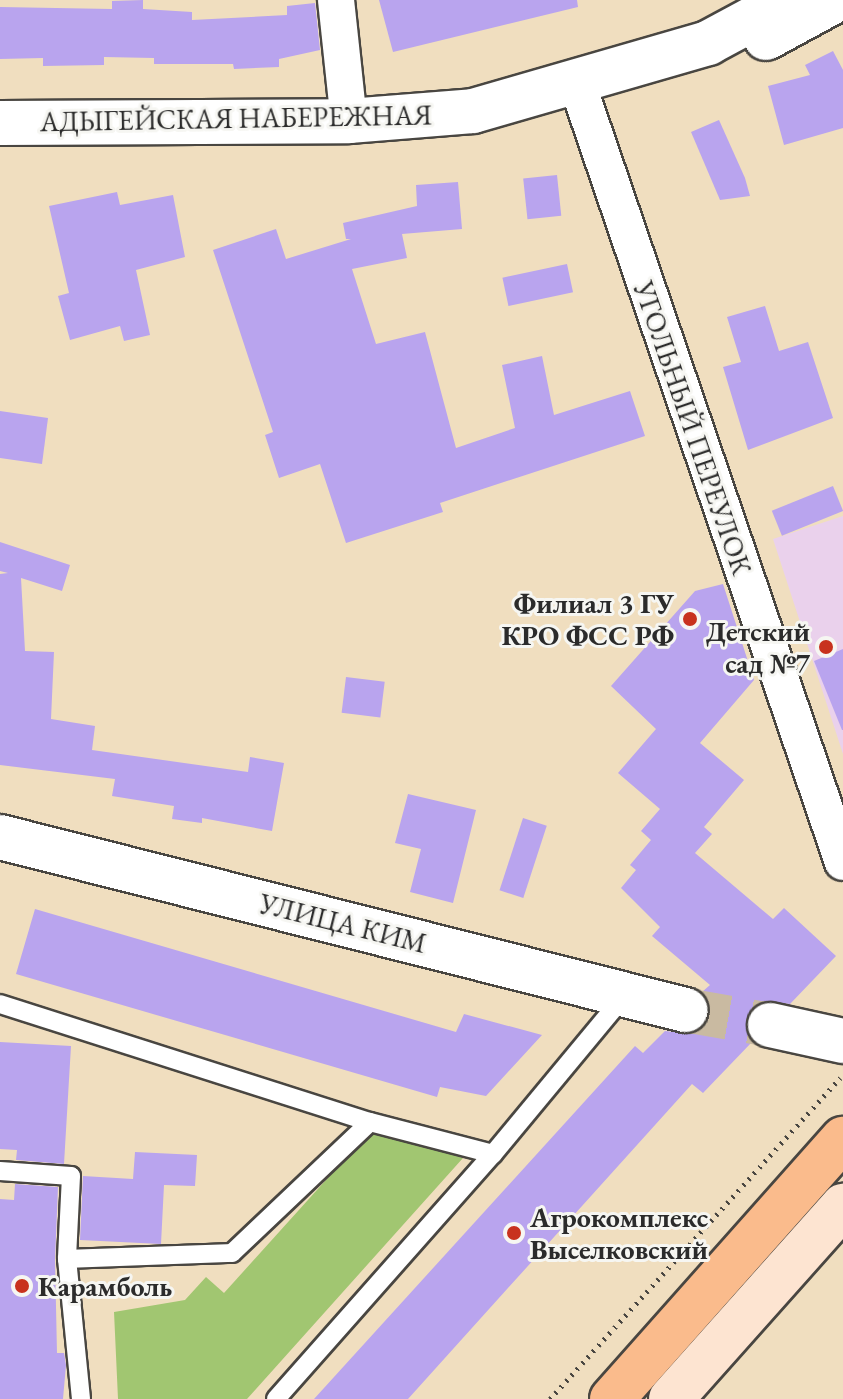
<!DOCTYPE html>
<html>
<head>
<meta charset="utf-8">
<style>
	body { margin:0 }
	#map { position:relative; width:843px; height:1399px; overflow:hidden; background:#f0debf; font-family:"EB Garamond",serif }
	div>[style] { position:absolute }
	.built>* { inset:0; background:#ead1ec }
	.green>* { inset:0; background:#a1c671 }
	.building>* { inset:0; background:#b9a4ee; transform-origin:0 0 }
	.tertiary-tunnel>* { height:44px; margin-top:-22px; transform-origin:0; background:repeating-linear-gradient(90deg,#c9baa1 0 44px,transparent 0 66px) }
	.path>* { height:5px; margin-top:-2.5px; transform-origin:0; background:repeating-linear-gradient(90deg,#494641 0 2px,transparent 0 8px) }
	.roads { filter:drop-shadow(2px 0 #494641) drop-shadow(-2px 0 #494641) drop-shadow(0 2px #494641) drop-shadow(0 -2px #494641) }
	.service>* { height:18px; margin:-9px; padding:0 9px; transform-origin:9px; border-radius:9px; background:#fff }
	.minor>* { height:36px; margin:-18px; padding:0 18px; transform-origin:18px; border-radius:18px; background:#fff }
	.tertiary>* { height:44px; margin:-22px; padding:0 22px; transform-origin:22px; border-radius:22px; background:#fff }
	.secondary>* { height:44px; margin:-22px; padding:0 22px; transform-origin:22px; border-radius:22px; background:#fde4d1 }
	.primary>* { height:44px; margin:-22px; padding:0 22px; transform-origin:22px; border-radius:22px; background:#fabb8c }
	.dots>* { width:22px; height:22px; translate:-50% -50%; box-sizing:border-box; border:4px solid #f6f6f2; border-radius:50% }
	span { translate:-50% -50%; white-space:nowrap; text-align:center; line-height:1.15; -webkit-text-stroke:6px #f6f6f2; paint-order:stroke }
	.street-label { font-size:28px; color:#2b2b2b }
	.poi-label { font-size:28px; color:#2b2b2b; font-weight:700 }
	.right { translate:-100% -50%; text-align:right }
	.left { translate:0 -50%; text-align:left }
</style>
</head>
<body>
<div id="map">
	<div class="built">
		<i style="clip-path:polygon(843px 516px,843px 754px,773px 539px)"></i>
	</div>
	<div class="green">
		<i style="clip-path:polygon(372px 1129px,463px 1158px,247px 1399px,118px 1399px,114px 1312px,185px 1300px,206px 1277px,224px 1293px)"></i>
	</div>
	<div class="building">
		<i style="clip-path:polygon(143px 0,143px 9px,192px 12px,192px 20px,287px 15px,287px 6px,315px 3px,320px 50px,279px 59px,279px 67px,234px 69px,233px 64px,154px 64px,154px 58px,104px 57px,104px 65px,43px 66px,43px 58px,0 59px,0 7px,112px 9px,112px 1px)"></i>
		<i style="clip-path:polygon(379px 0,577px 0,578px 7px,393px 52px)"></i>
		<i style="clip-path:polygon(833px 51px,843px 70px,843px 128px,784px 145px,768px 86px,810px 75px,805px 65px)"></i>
		<i style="clip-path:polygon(719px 120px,745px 178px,750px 196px,720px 200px,691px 132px)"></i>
		<i style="left:557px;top:175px;width:41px;height:34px;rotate:84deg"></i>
		<i style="clip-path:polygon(458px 182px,462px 229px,402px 234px,407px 258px,352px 269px,376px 344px,425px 332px,456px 448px,515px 428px,502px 365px,542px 356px,554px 415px,630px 391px,645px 436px,440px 503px,443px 512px,346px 543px,320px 464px,279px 478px,265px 435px,273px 432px,213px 250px,276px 229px,286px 259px,351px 239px,346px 239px,343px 223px,417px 206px,416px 185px)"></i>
		<i style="clip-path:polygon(117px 192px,120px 205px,173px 195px,185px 257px,136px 270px,150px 335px,124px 341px,120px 326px,70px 340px,58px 296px,69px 293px,49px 206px)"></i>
		<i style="left:567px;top:264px;width:29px;height:66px;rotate:78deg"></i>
		<i style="clip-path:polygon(765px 306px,779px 351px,808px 342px,833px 418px,748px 450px,723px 367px,741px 362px,727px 317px)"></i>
		<i style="clip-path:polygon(0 411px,48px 418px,42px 464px,0 458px)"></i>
		<i style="left:833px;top:486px;width:27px;height:66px;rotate:68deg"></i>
		<i style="clip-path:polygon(0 542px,70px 565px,62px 591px,21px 578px,25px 651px,54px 652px,51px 719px,95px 726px,92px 750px,248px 772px,250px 757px,284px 763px,272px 831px,202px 818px,202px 823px,172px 819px,174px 806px,112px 796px,115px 779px,0 765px,0 574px,8px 573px,0 571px)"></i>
		<i style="clip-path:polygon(723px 584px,754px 680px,700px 743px,744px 780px,704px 827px,712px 834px,695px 853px,773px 919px,784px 908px,836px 956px,790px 1004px,763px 1001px,752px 1008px,746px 1020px,752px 1042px,703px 1093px,692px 1084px,408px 1399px,314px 1399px,635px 1046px,643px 1053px,665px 1031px,693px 1034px,709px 1017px,702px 992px,710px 985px,652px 936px,660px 927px,621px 888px,636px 870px,630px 865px,651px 840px,641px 831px,660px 809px,618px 773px,656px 729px,611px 686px,695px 591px)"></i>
		<i style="clip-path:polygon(843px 649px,843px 730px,842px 730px,814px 661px)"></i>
		<i style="left:346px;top:677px;width:39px;height:36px;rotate:7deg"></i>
		<i style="clip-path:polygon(408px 794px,476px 810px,453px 903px,410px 892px,421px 849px,395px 843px)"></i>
		<i style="left:523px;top:818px;width:25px;height:76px;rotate:18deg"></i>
		<i style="clip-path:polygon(35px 909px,456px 1032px,464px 1014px,542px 1035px,486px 1096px,440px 1087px,437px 1097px,16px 974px)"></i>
		<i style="clip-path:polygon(0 1042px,71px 1046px,64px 1164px,16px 1160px,17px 1150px,0 1149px)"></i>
		<i style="clip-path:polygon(135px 1152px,197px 1155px,195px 1186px,164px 1185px,161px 1244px,80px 1240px,83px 1176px,133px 1179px)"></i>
		<i style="clip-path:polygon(15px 1184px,58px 1187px,55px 1260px,57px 1353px,64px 1353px,66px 1365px,63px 1399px,0 1399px,0 1199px,14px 1200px)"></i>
	</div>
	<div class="tertiary-tunnel">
		<i style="left:685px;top:1010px;width:86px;rotate:10deg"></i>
	</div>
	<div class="path">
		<i style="left:550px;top:1399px;width:433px;rotate:-47.9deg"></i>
	</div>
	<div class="roads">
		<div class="service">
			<i style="left:0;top:1004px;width:388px;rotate:17.7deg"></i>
			<i style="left:370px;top:1122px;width:127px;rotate:14.6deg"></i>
			<i style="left:493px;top:1154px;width:205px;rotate:-50.3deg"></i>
			<i style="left:0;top:1171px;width:71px;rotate:4deg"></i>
			<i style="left:71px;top:1176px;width:83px;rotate:92.8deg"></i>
			<i style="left:81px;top:1399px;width:141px;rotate:-95.7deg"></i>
			<i style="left:67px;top:1259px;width:165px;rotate:-2.1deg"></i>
			<i style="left:232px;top:1253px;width:190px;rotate:-43.5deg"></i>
			<i style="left:276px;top:1399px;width:327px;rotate:-48.5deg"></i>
		</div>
		<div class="minor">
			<i style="left:336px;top:0;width:122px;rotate:83.9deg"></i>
			<i style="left:577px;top:83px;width:823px;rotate:71.15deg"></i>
		</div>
		<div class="tertiary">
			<i style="left:766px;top:38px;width:80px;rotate:-28.5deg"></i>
			<i style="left:0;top:123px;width:349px;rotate:-0.3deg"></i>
			<i style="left:349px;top:121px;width:124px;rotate:-4.6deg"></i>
			<i style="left:473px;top:111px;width:245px;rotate:-16.1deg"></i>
			<i style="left:708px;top:43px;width:91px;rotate:-28.3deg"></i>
			<i style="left:0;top:837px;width:707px;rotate:14.17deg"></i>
			<i style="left:770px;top:1025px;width:75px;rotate:12.4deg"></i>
		</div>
		<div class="secondary">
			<i style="left:671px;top:1399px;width:259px;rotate:-48.3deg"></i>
		</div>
		<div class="primary">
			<i style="left:612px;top:1399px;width:348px;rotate:-48.4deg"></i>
		</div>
	</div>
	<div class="dots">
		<i style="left:690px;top:619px;background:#c8321e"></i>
		<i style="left:826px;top:647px;background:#c8321e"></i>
		<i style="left:514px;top:1233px;background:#c8321e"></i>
		<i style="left:22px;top:1286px;background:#c8321e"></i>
	</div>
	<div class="street-label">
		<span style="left:236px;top:118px;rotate:-1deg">АДЫГЕЙСКАЯ НАБЕРЕЖНАЯ</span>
		<span style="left:693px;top:428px;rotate:71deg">УГОЛЬНЫЙ ПЕРЕУЛОК</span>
		<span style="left:343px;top:923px;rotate:14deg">УЛИЦА КИМ</span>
	</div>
	<div class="poi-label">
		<span class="right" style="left:674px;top:619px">Филиал 3 ГУ<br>КРО ФСС РФ</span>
		<span class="right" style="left:810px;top:647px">Детский<br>сад №7</span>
		<span class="left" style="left:530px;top:1233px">Агрокомплекс<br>Выселковский</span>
		<span class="left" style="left:38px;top:1286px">Карамболь</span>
	</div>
</div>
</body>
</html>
